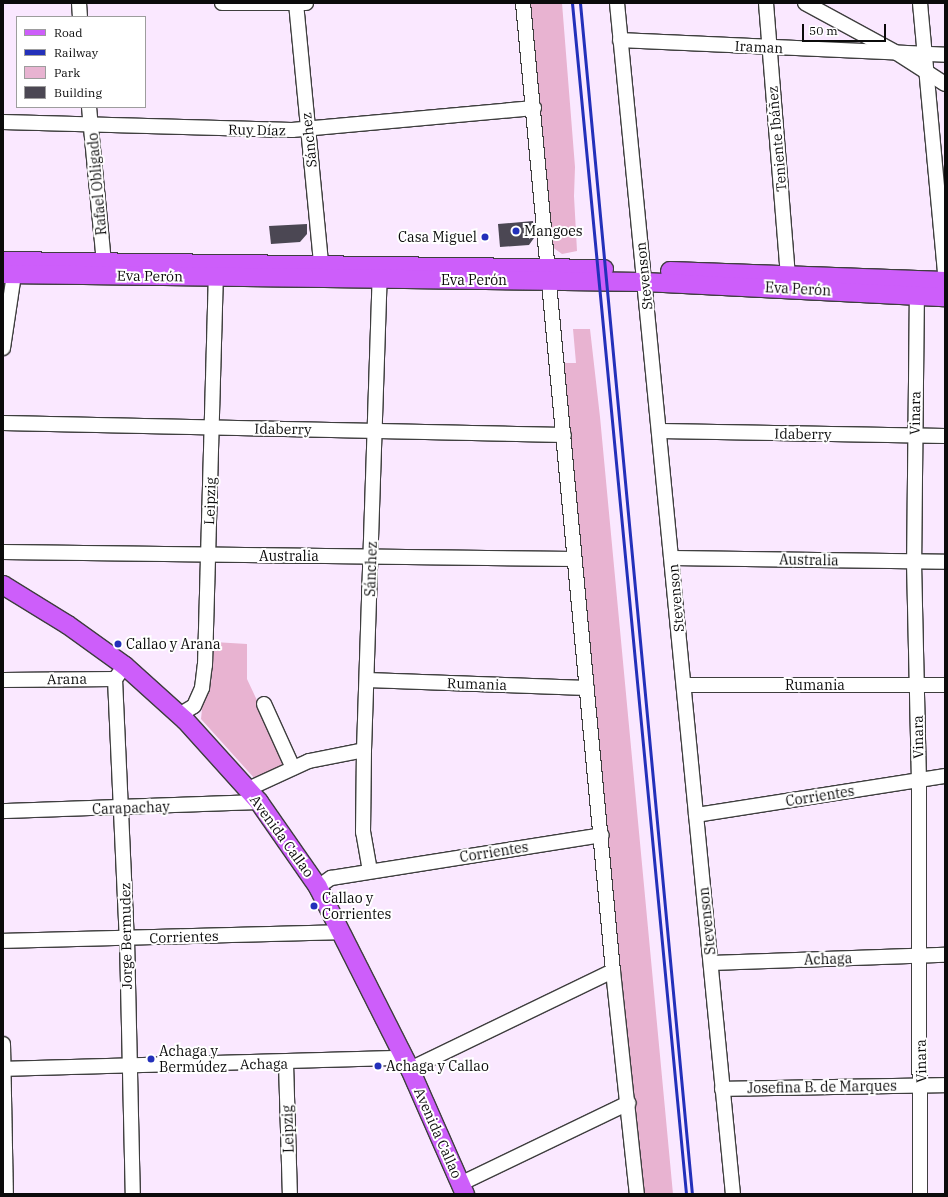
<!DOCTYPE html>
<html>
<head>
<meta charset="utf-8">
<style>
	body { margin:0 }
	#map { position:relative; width:948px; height:1197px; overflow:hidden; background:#fae8ff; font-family:"IBM Plex Serif",serif }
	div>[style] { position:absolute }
	.green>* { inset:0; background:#e8b3d1 }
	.building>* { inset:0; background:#4b4753 }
	.roads { filter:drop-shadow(1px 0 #3e3e3e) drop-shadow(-1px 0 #3e3e3e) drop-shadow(0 1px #3e3e3e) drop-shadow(0 -1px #3e3e3e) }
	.minor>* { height:14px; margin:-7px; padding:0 7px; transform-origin:7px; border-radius:7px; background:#fff }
	.major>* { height:18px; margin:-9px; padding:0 9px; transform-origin:9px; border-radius:9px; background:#cd5efa }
	.rail>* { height:3px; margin:-1.5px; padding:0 1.5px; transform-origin:1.5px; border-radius:1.5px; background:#2330ba }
	.dots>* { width:11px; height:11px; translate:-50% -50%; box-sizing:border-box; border:2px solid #fff; border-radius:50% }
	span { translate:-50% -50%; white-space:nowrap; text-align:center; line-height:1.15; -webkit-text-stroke:4px #fff; paint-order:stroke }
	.street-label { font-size:14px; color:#0b0b0b }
	.poi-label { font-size:14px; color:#0b0b0b }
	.left { translate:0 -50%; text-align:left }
	.right { translate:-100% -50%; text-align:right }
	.frame { position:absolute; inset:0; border:4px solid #0b0b0b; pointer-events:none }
	.legend { position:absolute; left:16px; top:16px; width:130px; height:92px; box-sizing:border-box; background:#fff; border:1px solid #9d9d9d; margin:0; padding:5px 7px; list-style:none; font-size:12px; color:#0b0b0b }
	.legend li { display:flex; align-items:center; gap:8px; height:20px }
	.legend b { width:20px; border:1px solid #9d9d9d }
	.scale { position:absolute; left:802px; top:24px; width:84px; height:18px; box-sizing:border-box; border:2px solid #0b0b0b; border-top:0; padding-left:5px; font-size:12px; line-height:14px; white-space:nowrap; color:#0b0b0b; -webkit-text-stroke:3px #fff; paint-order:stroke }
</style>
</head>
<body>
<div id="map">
	<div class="green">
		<i style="clip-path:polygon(529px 3px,562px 3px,575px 167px,574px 196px,577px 251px,562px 254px,551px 246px)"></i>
		<i style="clip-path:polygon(573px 329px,590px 329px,600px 417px,673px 1194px,639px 1194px,562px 363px,576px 363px)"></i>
		<i style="clip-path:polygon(214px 642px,247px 644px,247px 679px,287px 764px,256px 780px,201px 719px,203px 699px,211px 684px)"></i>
	</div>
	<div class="building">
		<i style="clip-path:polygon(533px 221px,534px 238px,529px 245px,500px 247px,498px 224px)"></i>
		<i style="clip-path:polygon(307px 224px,307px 234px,300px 242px,271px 244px,269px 226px)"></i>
	</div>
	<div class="roads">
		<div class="minor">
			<i style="left:79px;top:3px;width:14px;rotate:86deg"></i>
			<i style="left:222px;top:3px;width:84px"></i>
			<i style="left:296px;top:3px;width:273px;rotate:84.5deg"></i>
			<i style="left:523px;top:3px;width:972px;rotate:84.69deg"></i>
			<i style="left:613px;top:971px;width:224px;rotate:83.9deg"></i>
			<i style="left:617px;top:3px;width:1197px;rotate:84.44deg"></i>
			<i style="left:766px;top:3px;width:273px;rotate:85.4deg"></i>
			<i style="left:805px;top:3px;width:105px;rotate:28.5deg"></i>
			<i style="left:897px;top:53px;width:57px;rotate:32.9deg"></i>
			<i style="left:920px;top:3px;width:271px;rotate:84.7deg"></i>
			<i style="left:620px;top:40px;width:325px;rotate:2.6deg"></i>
			<i style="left:89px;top:107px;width:156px;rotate:84.5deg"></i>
			<i style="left:3px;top:122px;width:289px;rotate:1.6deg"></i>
			<i style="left:292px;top:130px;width:243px;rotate:-5.2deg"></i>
			<i style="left:917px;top:286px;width:276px;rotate:90.6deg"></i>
			<i style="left:914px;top:562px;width:219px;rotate:88.7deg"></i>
			<i style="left:919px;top:781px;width:413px;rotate:89.9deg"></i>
			<i style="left:3px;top:348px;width:75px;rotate:-81.5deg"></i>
			<i style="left:3px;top:423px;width:561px;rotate:1.23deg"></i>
			<i style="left:660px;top:431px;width:285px;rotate:1deg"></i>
			<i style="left:3px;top:552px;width:571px;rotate:0.7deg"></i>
			<i style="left:672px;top:558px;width:273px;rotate:0.8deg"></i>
			<i style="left:115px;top:679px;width:260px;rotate:87.4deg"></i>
			<i style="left:127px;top:939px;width:255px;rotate:88.7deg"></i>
			<i style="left:3px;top:680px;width:112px;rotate:-0.5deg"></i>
			<i style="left:115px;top:679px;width:10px;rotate:-53deg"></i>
			<i style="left:367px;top:680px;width:220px;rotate:2.1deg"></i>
			<i style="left:684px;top:685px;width:261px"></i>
			<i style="left:264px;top:704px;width:70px;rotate:65.6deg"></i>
			<i style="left:179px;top:715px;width:17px;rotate:-31deg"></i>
			<i style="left:194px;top:706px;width:20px;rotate:-66deg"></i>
			<i style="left:202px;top:688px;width:23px;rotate:-83deg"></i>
			<i style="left:205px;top:665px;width:388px;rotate:-88.4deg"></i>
			<i style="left:248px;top:789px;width:67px;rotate:-24.7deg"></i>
			<i style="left:309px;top:761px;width:56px;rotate:-11.3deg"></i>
			<i style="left:3px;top:811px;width:256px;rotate:-2deg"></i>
			<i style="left:696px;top:815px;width:252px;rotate:-8.9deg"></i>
			<i style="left:370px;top:871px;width:40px;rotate:-100deg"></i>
			<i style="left:363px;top:832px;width:82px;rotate:-89.3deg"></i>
			<i style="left:364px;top:750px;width:481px;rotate:-88.1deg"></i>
			<i style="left:318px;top:887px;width:16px;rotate:-35deg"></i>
			<i style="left:331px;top:878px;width:274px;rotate:-9deg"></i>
			<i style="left:3px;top:941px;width:338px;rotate:-1.5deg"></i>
			<i style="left:711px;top:963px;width:234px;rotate:-2deg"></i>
			<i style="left:3px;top:1044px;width:150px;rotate:88.9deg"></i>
			<i style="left:286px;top:1063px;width:131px;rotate:88.3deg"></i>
			<i style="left:3px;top:1069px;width:402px;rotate:-1.6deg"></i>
			<i style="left:410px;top:1069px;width:225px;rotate:-25.8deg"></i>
			<i style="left:722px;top:1089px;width:223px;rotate:-1deg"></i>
			<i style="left:460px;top:1184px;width:187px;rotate:-25.7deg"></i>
		</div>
		<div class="major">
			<i style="left:3px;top:261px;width:601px;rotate:0.76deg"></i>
			<i style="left:670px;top:271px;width:275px;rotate:2.1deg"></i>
			<i style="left:3px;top:274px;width:641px;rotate:0.72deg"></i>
			<i style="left:644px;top:282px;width:301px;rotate:2.9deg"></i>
			<i style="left:3px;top:585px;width:76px;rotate:31.6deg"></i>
			<i style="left:68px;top:625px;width:70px;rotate:35.7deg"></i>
			<i style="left:125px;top:666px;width:81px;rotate:42deg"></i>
			<i style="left:185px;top:720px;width:110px;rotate:47.9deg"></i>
			<i style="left:259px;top:802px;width:103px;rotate:55.2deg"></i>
			<i style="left:318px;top:887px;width:204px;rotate:63.2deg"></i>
			<i style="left:410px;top:1069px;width:137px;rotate:66.3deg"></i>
		</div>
	</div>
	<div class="rail">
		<i style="left:572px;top:3px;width:1196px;rotate:84.53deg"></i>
		<i style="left:580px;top:3px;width:1196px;rotate:84.63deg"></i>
	</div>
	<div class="dots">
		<i style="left:516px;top:231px;background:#2330ba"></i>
		<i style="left:485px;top:237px;background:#2330ba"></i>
		<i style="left:118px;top:644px;background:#2330ba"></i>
		<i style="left:314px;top:906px;background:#2330ba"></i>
		<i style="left:151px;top:1059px;background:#2330ba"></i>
		<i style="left:378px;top:1066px;background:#2330ba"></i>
	</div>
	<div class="street-label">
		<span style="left:759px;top:47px;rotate:3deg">Iraman</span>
		<span style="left:257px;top:130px;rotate:1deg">Ruy Díaz</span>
		<span style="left:777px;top:139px;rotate:-95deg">Teniente Ibáñez</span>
		<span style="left:309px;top:140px;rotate:-96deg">Sánchez</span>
		<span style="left:97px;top:184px;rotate:-95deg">Rafael Obligado</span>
		<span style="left:150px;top:276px;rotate:1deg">Eva Perón</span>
		<span style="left:644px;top:276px;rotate:-96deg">Stevenson</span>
		<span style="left:474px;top:280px">Eva Perón</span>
		<span style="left:798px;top:289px;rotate:3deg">Eva Perón</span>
		<span style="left:915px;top:413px;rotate:-89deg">Vinara</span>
		<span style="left:283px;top:429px;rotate:1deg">Idaberry</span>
		<span style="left:803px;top:434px;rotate:1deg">Idaberry</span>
		<span style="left:210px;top:501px;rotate:-88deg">Leipzig</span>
		<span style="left:289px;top:556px">Australia</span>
		<span style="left:809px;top:560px;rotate:1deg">Australia</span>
		<span style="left:371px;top:569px;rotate:-88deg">Sánchez</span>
		<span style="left:676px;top:598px;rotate:-95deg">Stevenson</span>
		<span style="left:67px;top:679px;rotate:-1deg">Arana</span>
		<span style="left:477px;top:684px;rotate:2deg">Rumania</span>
		<span style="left:815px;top:685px">Rumania</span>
		<span style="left:918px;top:737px;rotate:-91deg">Vinara</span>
		<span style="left:820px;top:796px;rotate:-9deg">Corrientes</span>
		<span style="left:131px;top:808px;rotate:-2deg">Carapachay</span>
		<span style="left:282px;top:836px;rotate:54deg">Avenida Callao</span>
		<span style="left:494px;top:852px;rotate:-9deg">Corrientes</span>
		<span style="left:707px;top:921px;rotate:-96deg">Stevenson</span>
		<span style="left:126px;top:936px;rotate:-91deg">Jorge Bermudez</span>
		<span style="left:184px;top:937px;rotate:-2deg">Corrientes</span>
		<span style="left:828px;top:959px;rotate:-2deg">Achaga</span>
		<span style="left:921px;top:1061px;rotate:-91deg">Vinara</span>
		<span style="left:264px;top:1064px;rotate:-1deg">Achaga</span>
		<span style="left:822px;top:1087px;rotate:-1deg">Josefina B. de Marques</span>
		<span style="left:288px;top:1129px;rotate:-92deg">Leipzig</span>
		<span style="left:438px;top:1133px;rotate:66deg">Avenida Callao</span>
	</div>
	<div class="poi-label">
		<span class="left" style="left:524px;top:231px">Mangoes</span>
		<span class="right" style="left:477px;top:237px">Casa Miguel</span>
		<span class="left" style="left:126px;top:644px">Callao y Arana</span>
		<span class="left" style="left:322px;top:906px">Callao y<br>Corrientes</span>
		<span class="left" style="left:159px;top:1059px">Achaga y<br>Bermúdez</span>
		<span class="left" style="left:386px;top:1066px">Achaga y Callao</span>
	</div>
	<div class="frame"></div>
	<ul class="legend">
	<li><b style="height:5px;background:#cd5efa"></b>Road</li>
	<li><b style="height:5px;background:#2330ba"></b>Railway</li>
	<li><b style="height:11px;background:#e8b3d1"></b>Park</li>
	<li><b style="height:11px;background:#4b4753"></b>Building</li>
	</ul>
	<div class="scale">50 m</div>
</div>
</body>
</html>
